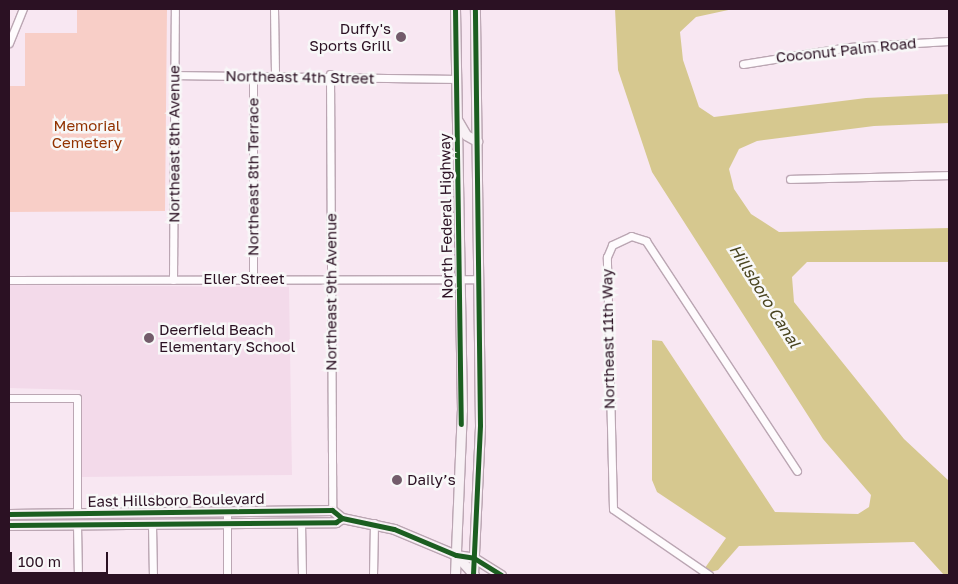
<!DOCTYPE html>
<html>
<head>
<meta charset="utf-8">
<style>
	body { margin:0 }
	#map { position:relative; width:958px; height:584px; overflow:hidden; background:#f8e7f2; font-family:"Golos Text",sans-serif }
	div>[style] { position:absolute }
	.built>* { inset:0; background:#f3daea }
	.green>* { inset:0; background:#f8cec7 }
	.water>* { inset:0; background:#d6c88f }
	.roads { filter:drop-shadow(1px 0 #bba6b3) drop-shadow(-1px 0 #bba6b3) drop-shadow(0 1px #bba6b3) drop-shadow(0 -1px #bba6b3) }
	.minor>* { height:7px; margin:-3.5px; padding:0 3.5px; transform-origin:3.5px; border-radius:3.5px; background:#fefbfd }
	.major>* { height:9px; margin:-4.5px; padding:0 4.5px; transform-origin:4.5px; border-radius:4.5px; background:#f8f1f5 }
	.cycleway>* { height:5px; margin:-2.5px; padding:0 2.5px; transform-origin:2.5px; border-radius:2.5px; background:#1b5e20 }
	.dots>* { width:14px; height:14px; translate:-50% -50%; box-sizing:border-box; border:2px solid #f8f8f8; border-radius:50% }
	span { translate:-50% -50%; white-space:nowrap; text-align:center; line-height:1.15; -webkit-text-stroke:5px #f8f8f8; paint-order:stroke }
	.poi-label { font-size:15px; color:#2b1123 }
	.right { translate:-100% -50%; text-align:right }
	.left { translate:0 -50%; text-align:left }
	.street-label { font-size:15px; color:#2b1123 }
	.park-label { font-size:15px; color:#923200 }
	.water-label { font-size:16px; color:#49441f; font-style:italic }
	.frame { position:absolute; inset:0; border:10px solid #2b1123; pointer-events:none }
	.scale { position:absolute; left:10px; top:552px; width:98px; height:22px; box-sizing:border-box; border:2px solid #2b1123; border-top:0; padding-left:6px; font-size:15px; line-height:18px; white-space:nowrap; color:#2b1123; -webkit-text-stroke:4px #f8f8f8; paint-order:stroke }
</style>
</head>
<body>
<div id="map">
	<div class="built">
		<i style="clip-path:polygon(9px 285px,289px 287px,292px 475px,81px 477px,80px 390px,9px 388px)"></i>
	</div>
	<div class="green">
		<i style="clip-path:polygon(77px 9px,167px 9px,165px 211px,9px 212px,9px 86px,25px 86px,25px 33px,77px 33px)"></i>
	</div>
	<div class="water">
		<i style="clip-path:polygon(615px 9px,733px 9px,696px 17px,680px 32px,683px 60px,699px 107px,714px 117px,866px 98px,949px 94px,949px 123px,874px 126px,757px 141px,739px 149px,729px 169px,734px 189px,751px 214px,779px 232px,949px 228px,949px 262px,807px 262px,792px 277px,794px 302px,904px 439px,949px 481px,949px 575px,944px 575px,914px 542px,739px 546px,718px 570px,700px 575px,726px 538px,657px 492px,652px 480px,652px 340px,662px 341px,775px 512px,858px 514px,869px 507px,871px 495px,823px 439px,652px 172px,618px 70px)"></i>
	</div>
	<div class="roads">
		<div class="minor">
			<i style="left:274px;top:9px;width:66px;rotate:89.1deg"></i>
			<i style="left:9px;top:43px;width:37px;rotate:-68deg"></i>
			<i style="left:743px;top:64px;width:107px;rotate:-9.1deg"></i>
			<i style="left:849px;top:47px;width:100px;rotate:-3.4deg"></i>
			<i style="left:330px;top:74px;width:436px;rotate:89.7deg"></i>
			<i style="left:174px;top:75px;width:282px;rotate:0.8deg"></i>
			<i style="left:253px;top:76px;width:203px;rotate:90deg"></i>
			<i style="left:790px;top:179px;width:159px;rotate:-1.4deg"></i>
			<i style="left:9px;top:280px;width:470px;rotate:-0.1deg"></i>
			<i style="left:173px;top:280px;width:271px;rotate:-89.6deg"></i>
			<i style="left:9px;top:398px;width:68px"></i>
			<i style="left:77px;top:398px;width:116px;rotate:90deg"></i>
			<i style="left:227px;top:513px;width:62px;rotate:90deg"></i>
			<i style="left:301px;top:523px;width:52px;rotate:88.9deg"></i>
			<i style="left:77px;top:525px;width:50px;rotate:88.9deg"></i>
			<i style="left:152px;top:525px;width:50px;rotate:88.9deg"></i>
			<i style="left:373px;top:575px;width:52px;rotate:-88.9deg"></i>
			<i style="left:709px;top:575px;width:116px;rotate:-145.5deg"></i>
			<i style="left:613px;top:509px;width:252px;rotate:-91.4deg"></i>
			<i style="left:607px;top:257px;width:13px;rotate:-67deg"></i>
			<i style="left:612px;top:245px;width:21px;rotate:-25deg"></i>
			<i style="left:631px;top:236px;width:16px;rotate:18deg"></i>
			<i style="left:646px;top:241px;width:275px;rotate:56.7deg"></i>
		</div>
		<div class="major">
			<i style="left:458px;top:121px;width:16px;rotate:60deg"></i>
			<i style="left:466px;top:135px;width:13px;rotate:29deg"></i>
			<i style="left:9px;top:514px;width:323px;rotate:-0.7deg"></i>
			<i style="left:332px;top:510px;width:13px;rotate:39deg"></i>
			<i style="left:342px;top:518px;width:53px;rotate:11.9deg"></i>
			<i style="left:394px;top:529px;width:67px;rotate:22.8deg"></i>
			<i style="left:456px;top:555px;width:18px;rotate:9deg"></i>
			<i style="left:474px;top:558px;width:32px;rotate:32deg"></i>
			<i style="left:9px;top:525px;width:327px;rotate:-0.5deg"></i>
			<i style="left:336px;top:522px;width:7px;rotate:-34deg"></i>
			<i style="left:456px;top:555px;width:27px;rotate:48deg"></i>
			<i style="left:455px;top:575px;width:165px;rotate:-87.6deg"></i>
			<i style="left:462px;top:410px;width:401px;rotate:-91deg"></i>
			<i style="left:473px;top:575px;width:150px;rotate:-87.3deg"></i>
			<i style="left:480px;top:425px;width:416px;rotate:-90.7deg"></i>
		</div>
	</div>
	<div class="cycleway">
		<i style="left:455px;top:9px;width:415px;rotate:89.2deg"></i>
		<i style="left:9px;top:514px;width:323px;rotate:-0.7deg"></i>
		<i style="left:332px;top:510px;width:13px;rotate:39deg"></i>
		<i style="left:342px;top:518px;width:53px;rotate:11.9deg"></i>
		<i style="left:394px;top:529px;width:67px;rotate:22.8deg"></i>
		<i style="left:456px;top:555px;width:18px;rotate:9deg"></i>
		<i style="left:474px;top:558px;width:32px;rotate:32deg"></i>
		<i style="left:9px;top:525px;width:327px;rotate:-0.5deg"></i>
		<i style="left:336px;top:522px;width:7px;rotate:-34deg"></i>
		<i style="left:473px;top:574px;width:149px;rotate:-87.3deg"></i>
		<i style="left:480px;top:425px;width:416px;rotate:-90.7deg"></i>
	</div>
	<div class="dots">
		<i style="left:401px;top:37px;background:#735c6b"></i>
		<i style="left:149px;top:338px;background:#735c6b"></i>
		<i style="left:397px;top:480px;background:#735c6b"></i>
	</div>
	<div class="poi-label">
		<span class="right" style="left:391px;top:37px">Duffy's<br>Sports Grill</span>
		<span class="left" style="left:159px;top:338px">Deerfield Beach<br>Elementary School</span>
		<span class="left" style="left:407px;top:480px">Daily’s</span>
	</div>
	<div class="street-label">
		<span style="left:846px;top:50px;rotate:-6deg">Coconut Palm Road</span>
		<span style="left:300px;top:77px;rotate:1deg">Northeast 4th Street</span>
		<span style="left:174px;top:144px;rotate:-90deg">Northeast 8th Avenue</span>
		<span style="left:253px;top:177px;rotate:-90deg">Northeast 8th Terrace</span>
		<span style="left:446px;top:216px;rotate:-91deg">North Federal Highway</span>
		<span style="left:244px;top:279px">Eller Street</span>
		<span style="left:331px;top:292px;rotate:-90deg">Northeast 9th Avenue</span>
		<span style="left:608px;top:339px;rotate:-91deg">Northeast 11th Way</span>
		<span style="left:176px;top:500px;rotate:-1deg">East Hillsboro Boulevard</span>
	</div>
	<div class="park-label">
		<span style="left:87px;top:134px">Memorial<br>Cemetery</span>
	</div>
	<div class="water-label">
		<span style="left:765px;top:296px;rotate:58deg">Hillsboro Canal</span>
	</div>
	<div class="frame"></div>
	<div class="scale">100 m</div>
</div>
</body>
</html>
